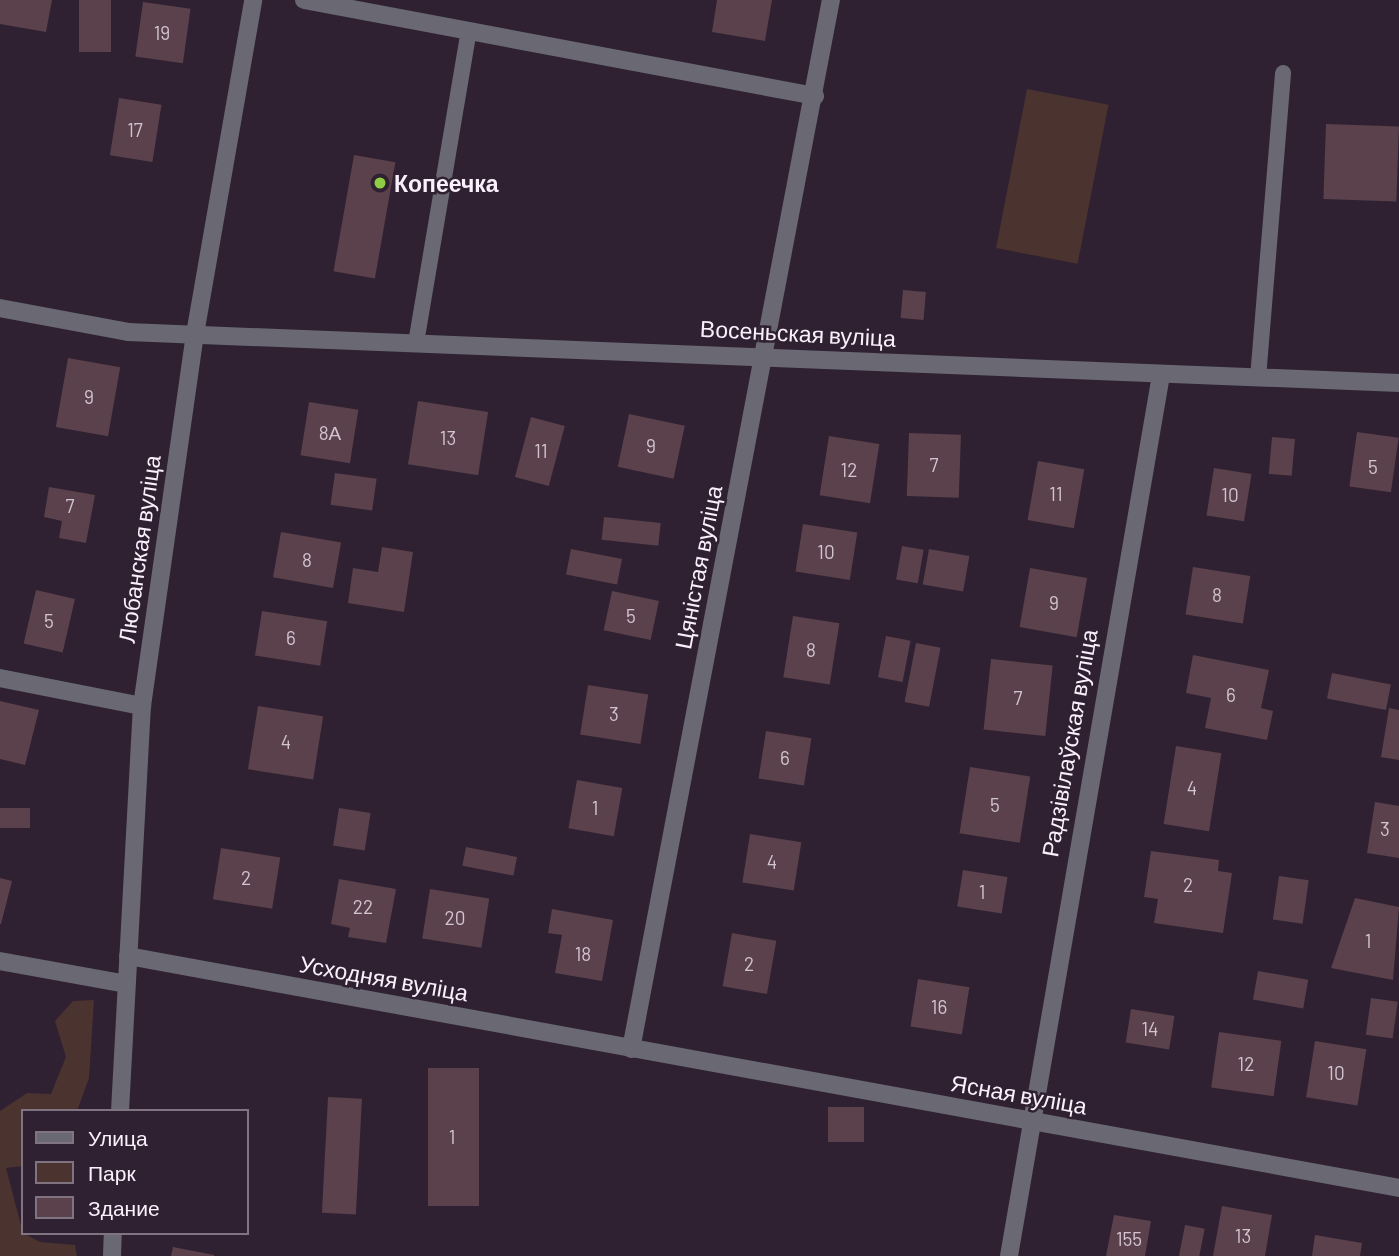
<!DOCTYPE html>
<html>
<head>
<meta charset="utf-8">
<style>
	body { margin:0 }
	#map { position:relative; width:1399px; height:1256px; overflow:hidden; background:#2f2132; font-family:Barlow,sans-serif }
	div>[style] { position:absolute }
	.green>* { inset:0; background:#4b332f; transform-origin:0 0 }
	.building>* { inset:0; background:#5a414b; transform-origin:0 0 }
	.lane>* { height:16px; margin:-8px; padding:0 8px; transform-origin:8px; border-radius:8px; background:#696873 }
	.street>* { height:18px; margin:-9px; padding:0 9px; transform-origin:9px; border-radius:9px; background:#696873 }
	.dots>* { width:19px; height:19px; translate:-50% -50%; box-sizing:border-box; border:4px solid #2f2132; border-radius:50% }
	span { translate:-50% -50%; white-space:nowrap; text-align:center; line-height:1.15; -webkit-text-stroke:5px #2f2132; paint-order:stroke }
	.number-label { font-size:19px; color:#d2c4d0 }
	.number-label span { -webkit-text-stroke-width:0 }
	.poi-label { font-size:23px; color:#faf0fc; font-weight:700 }
	.left { translate:0 -50%; text-align:left }
	.street-label { font-size:23px; color:#faf0fc }
	.legend { position:absolute; left:21px; top:1109px; width:228px; height:126px; box-sizing:border-box; background:#2f2132; border:2px solid #807483; margin:0; padding:9px 12px; list-style:none; font-size:21px; color:#faf0fc }
	.legend li { display:flex; align-items:center; gap:14px; height:35px }
	.legend b { width:35px; border:2px solid #807483 }
</style>
</head>
<body>
<div id="map">
	<div class="green">
		<i style="left:1027px;top:89px;width:83px;height:162px;rotate:11deg"></i>
		<i style="clip-path:polygon(94px 1000px,89px 1078px,77px 1111px,23px 1111px,23px 1166px,6px 1168px,23px 1233px,40px 1242px,75px 1245px,77px 1256px,0 1256px,0 1111px,27px 1093px,51px 1094px,66px 1057px,55px 1021px,73px 1001px)"></i>
	</div>
	<div class="building">
		<i style="clip-path:polygon(0 0,52px 0,46px 32px,0 24px)"></i>
		<i style="left:79px;top:0;width:32px;height:52px"></i>
		<i style="clip-path:polygon(717px 0,772px 0,765px 41px,712px 32px)"></i>
		<i style="left:143px;top:2px;width:48px;height:55px;rotate:8deg"></i>
		<i style="left:119px;top:98px;width:43px;height:58px;rotate:9deg"></i>
		<i style="left:1326px;top:124px;width:73px;height:75px;rotate:2deg"></i>
		<i style="left:354px;top:155px;width:42px;height:118px;rotate:10deg"></i>
		<i style="left:903px;top:290px;width:23px;height:28px;rotate:5deg"></i>
		<i style="left:68px;top:358px;width:53px;height:70px;rotate:10deg"></i>
		<i style="left:418px;top:401px;width:71px;height:64px;rotate:9deg"></i>
		<i style="left:309px;top:402px;width:50px;height:54px;rotate:9deg"></i>
		<i style="left:629px;top:414px;width:57px;height:54px;rotate:12deg"></i>
		<i style="left:531px;top:417px;width:35px;height:62px;rotate:15deg"></i>
		<i style="left:1357px;top:432px;width:42px;height:55px;rotate:8deg"></i>
		<i style="left:909px;top:433px;width:52px;height:63px;rotate:2deg"></i>
		<i style="left:829px;top:436px;width:51px;height:60px;rotate:9deg"></i>
		<i style="left:1272px;top:437px;width:23px;height:37px;rotate:5deg"></i>
		<i style="left:1038px;top:461px;width:47px;height:60px;rotate:10deg"></i>
		<i style="left:1214px;top:468px;width:38px;height:48px;rotate:9deg"></i>
		<i style="left:335px;top:473px;width:42px;height:32px;rotate:8deg"></i>
		<i style="clip-path:polygon(49px 487px,95px 495px,86px 543px,59px 538px,62px 521px,44px 517px)"></i>
		<i style="left:604px;top:517px;width:57px;height:23px;rotate:6deg"></i>
		<i style="left:803px;top:524px;width:55px;height:48px;rotate:9deg"></i>
		<i style="left:281px;top:532px;width:61px;height:46px;rotate:10deg"></i>
		<i style="left:902px;top:546px;width:22px;height:34px;rotate:10deg"></i>
		<i style="clip-path:polygon(382px 547px,413px 552px,404px 612px,348px 603px,353px 568px,378px 572px)"></i>
		<i style="left:571px;top:549px;width:52px;height:26px;rotate:11deg"></i>
		<i style="left:929px;top:549px;width:41px;height:36px;rotate:10deg"></i>
		<i style="left:1193px;top:567px;width:58px;height:48px;rotate:9deg"></i>
		<i style="left:1030px;top:568px;width:58px;height:60px;rotate:10deg"></i>
		<i style="left:36px;top:590px;width:40px;height:55px;rotate:13deg"></i>
		<i style="left:612px;top:591px;width:48px;height:40px;rotate:12deg"></i>
		<i style="left:262px;top:611px;width:66px;height:45px;rotate:9deg"></i>
		<i style="left:793px;top:616px;width:47px;height:62px;rotate:9deg"></i>
		<i style="left:886px;top:636px;width:25px;height:42px;rotate:11deg"></i>
		<i style="left:916px;top:643px;width:25px;height:60px;rotate:11deg"></i>
		<i style="clip-path:polygon(1193px 655px,1269px 670px,1261px 708px,1273px 711px,1267px 740px,1205px 728px,1211px 698px,1186px 693px)"></i>
		<i style="left:991px;top:659px;width:62px;height:71px;rotate:6deg"></i>
		<i style="left:1332px;top:673px;width:60px;height:26px;rotate:11deg"></i>
		<i style="left:588px;top:685px;width:61px;height:50px;rotate:9deg"></i>
		<i style="clip-path:polygon(0 701px,39px 710px,25px 765px,0 759px)"></i>
		<i style="left:258px;top:706px;width:66px;height:64px;rotate:9deg"></i>
		<i style="clip-path:polygon(1389px 708px,1399px 710px,1399px 760px,1381px 757px)"></i>
		<i style="left:766px;top:731px;width:46px;height:48px;rotate:9deg"></i>
		<i style="left:1176px;top:746px;width:46px;height:79px;rotate:9deg"></i>
		<i style="left:970px;top:767px;width:61px;height:67px;rotate:9deg"></i>
		<i style="left:577px;top:780px;width:46px;height:49px;rotate:10deg"></i>
		<i style="clip-path:polygon(1375px 802px,1399px 806px,1399px 858px,1367px 853px)"></i>
		<i style="left:0;top:808px;width:30px;height:20px"></i>
		<i style="left:339px;top:808px;width:32px;height:38px;rotate:9deg"></i>
		<i style="left:750px;top:834px;width:52px;height:49px;rotate:9deg"></i>
		<i style="left:466px;top:847px;width:52px;height:19px;rotate:11deg"></i>
		<i style="left:221px;top:848px;width:60px;height:52px;rotate:9deg"></i>
		<i style="clip-path:polygon(1151px 851px,1219px 860px,1218px 871px,1232px 873px,1223px 933px,1154px 923px,1158px 899px,1144px 897px)"></i>
		<i style="left:963px;top:870px;width:45px;height:37px;rotate:9deg"></i>
		<i style="left:1279px;top:876px;width:30px;height:44px;rotate:8deg"></i>
		<i style="clip-path:polygon(0 878px,12px 881px,1px 924px,0 924px)"></i>
		<i style="clip-path:polygon(339px 879px,396px 889px,386px 943px,348px 937px,350px 928px,331px 924px)"></i>
		<i style="left:430px;top:889px;width:60px;height:50px;rotate:9deg"></i>
		<i style="clip-path:polygon(1355px 898px,1399px 907px,1393px 980px,1331px 968px)"></i>
		<i style="clip-path:polygon(552px 909px,613px 920px,602px 981px,555px 973px,562px 935px,548px 933px)"></i>
		<i style="left:732px;top:933px;width:45px;height:54px;rotate:10deg"></i>
		<i style="left:1258px;top:971px;width:51px;height:29px;rotate:10deg"></i>
		<i style="left:918px;top:979px;width:52px;height:48px;rotate:9deg"></i>
		<i style="left:1371px;top:998px;width:27px;height:37px;rotate:8deg"></i>
		<i style="left:1131px;top:1009px;width:44px;height:34px;rotate:9deg"></i>
		<i style="left:1219px;top:1032px;width:63px;height:56px;rotate:8deg"></i>
		<i style="left:1315px;top:1041px;width:52px;height:57px;rotate:9deg"></i>
		<i style="left:428px;top:1068px;width:51px;height:138px"></i>
		<i style="left:328px;top:1097px;width:34px;height:116px;rotate:3deg"></i>
		<i style="left:828px;top:1107px;width:36px;height:35px"></i>
		<i style="clip-path:polygon(1222px 1206px,1272px 1215px,1265px 1256px,1213px 1256px)"></i>
		<i style="clip-path:polygon(1114px 1215px,1151px 1221px,1145px 1256px,1106px 1256px)"></i>
		<i style="left:1185px;top:1225px;width:20px;height:32px;rotate:11deg"></i>
		<i style="clip-path:polygon(1315px 1235px,1362px 1243px,1360px 1256px,1312px 1256px)"></i>
		<i style="clip-path:polygon(173px 1247px,214px 1255px,214px 1256px,171px 1256px)"></i>
	</div>
	<div class="lane">
		<i style="left:416px;top:343px;width:316px;rotate:-80.4deg"></i>
		<i style="left:1258px;top:378px;width:306px;rotate:-85.3deg"></i>
	</div>
	<div class="street">
		<i style="left:304px;top:0;width:520px;rotate:10.64deg"></i>
		<i style="left:0;top:308px;width:130px;rotate:10.6deg"></i>
		<i style="left:128px;top:332px;width:1272px;rotate:2.3deg"></i>
		<i style="left:0;top:678px;width:145px;rotate:11.2deg"></i>
		<i style="left:128px;top:956px;width:1292px;rotate:10.34deg"></i>
		<i style="left:0;top:961px;width:128px;rotate:10.3deg"></i>
		<i style="left:631px;top:1049px;width:1068px;rotate:-79.21deg"></i>
		<i style="left:120px;top:1111px;width:406px;rotate:-86.9deg"></i>
		<i style="left:142px;top:706px;width:376px;rotate:-81.9deg"></i>
		<i style="left:195px;top:334px;width:339px;rotate:-80.1deg"></i>
		<i style="left:112px;top:1256px;width:23px;rotate:-88deg"></i>
		<i style="left:1009px;top:1256px;width:894px;rotate:-80.21deg"></i>
	</div>
	<div class="dots">
		<i style="left:380px;top:183px;background:#8dce44"></i>
	</div>
	<div class="number-label">
		<span style="left:162px;top:33px">19</span>
		<span style="left:135px;top:130px">17</span>
		<span style="left:89px;top:397px">9</span>
		<span style="left:330px;top:433px">8А</span>
		<span style="left:448px;top:438px">13</span>
		<span style="left:651px;top:446px">9</span>
		<span style="left:541px;top:451px">11</span>
		<span style="left:934px;top:465px">7</span>
		<span style="left:1373px;top:467px">5</span>
		<span style="left:849px;top:470px">12</span>
		<span style="left:1056px;top:494px">11</span>
		<span style="left:1230px;top:495px">10</span>
		<span style="left:70px;top:506px">7</span>
		<span style="left:826px;top:552px">10</span>
		<span style="left:307px;top:560px">8</span>
		<span style="left:1217px;top:595px">8</span>
		<span style="left:1054px;top:603px">9</span>
		<span style="left:631px;top:616px">5</span>
		<span style="left:49px;top:621px">5</span>
		<span style="left:291px;top:638px">6</span>
		<span style="left:811px;top:650px">8</span>
		<span style="left:1231px;top:695px">6</span>
		<span style="left:1018px;top:698px">7</span>
		<span style="left:614px;top:714px">3</span>
		<span style="left:286px;top:742px">4</span>
		<span style="left:785px;top:758px">6</span>
		<span style="left:1192px;top:788px">4</span>
		<span style="left:995px;top:805px">5</span>
		<span style="left:595px;top:808px">1</span>
		<span style="left:1385px;top:829px">3</span>
		<span style="left:772px;top:862px">4</span>
		<span style="left:246px;top:878px">2</span>
		<span style="left:1188px;top:885px">2</span>
		<span style="left:982px;top:892px">1</span>
		<span style="left:363px;top:907px">22</span>
		<span style="left:455px;top:918px">20</span>
		<span style="left:1368px;top:941px">1</span>
		<span style="left:583px;top:954px">18</span>
		<span style="left:749px;top:964px">2</span>
		<span style="left:939px;top:1007px">16</span>
		<span style="left:1150px;top:1029px">14</span>
		<span style="left:1246px;top:1064px">12</span>
		<span style="left:1336px;top:1073px">10</span>
		<span style="left:452px;top:1137px">1</span>
		<span style="left:1243px;top:1236px">13</span>
		<span style="left:1129px;top:1239px">155</span>
	</div>
	<div class="poi-label">
		<span class="left" style="left:394px;top:183px">Копеечка</span>
	</div>
	<div class="street-label">
		<span style="left:798px;top:333px;rotate:3deg">Восеньская вуліца</span>
		<span style="left:139px;top:549px;rotate:-82deg">Любанская вуліца</span>
		<span style="left:698px;top:567px;rotate:-79deg">Цяністая вуліца</span>
		<span style="left:1069px;top:743px;rotate:-80deg">Радзівілаўская вуліца</span>
		<span style="left:384px;top:978px;rotate:10deg">Усходняя вуліца</span>
		<span style="left:1019px;top:1094px;rotate:10deg">Ясная вуліца</span>
	</div>
	<ul class="legend">
	<li><b style="height:9px;background:#696873"></b>Улица</li>
	<li><b style="height:19px;background:#4b332f"></b>Парк</li>
	<li><b style="height:19px;background:#5a414b"></b>Здание</li>
	</ul>
</div>
</body>
</html>
